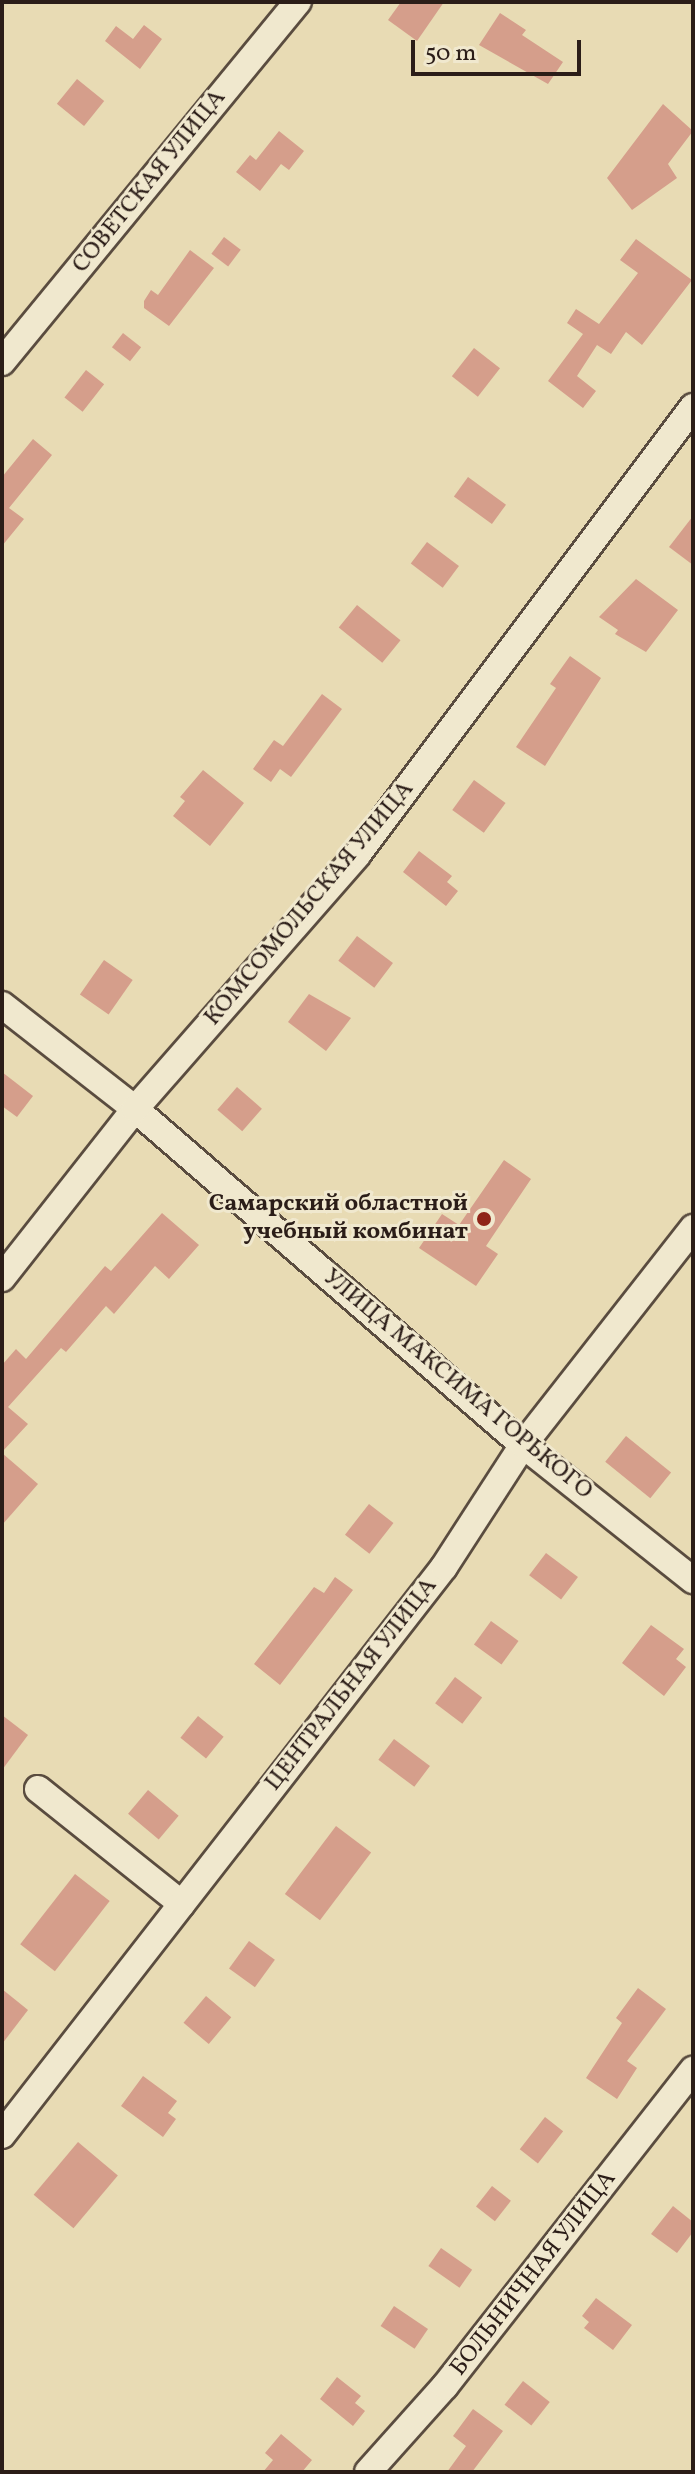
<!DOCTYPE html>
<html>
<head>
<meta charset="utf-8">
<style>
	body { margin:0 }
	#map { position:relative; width:695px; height:2474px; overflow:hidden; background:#e8dbb4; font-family:Vollkorn,serif }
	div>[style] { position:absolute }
	.building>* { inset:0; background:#d59e8b; transform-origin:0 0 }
	.roads { filter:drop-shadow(2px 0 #5a4c3f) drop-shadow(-2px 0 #5a4c3f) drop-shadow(0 2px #5a4c3f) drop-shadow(0 -2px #5a4c3f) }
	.minor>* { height:26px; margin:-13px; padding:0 13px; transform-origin:13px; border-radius:13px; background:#f0e8ce }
	.dots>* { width:22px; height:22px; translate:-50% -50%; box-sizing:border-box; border:4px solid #f0e8ce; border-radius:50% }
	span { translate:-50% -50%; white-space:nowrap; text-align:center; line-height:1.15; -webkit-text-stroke:6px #f0e8ce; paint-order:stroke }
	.street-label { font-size:24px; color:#2b1d18 }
	.poi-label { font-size:24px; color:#2b1d18; font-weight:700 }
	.right { translate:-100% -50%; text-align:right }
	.frame { position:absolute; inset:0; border:4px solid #2b1d18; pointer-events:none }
	.scale { position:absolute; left:411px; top:40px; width:170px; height:36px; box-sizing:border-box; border:4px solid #2b1d18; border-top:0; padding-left:10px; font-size:24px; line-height:28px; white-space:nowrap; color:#2b1d18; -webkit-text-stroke:6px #f0e8ce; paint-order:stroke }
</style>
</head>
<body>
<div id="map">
	<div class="building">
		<i style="clip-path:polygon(401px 2px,444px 2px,417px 41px,388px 20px)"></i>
		<i style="clip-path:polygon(500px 13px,526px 30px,522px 35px,563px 62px,548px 84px,479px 45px)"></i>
		<i style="clip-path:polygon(144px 25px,162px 39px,140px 69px,105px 41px,116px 26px,133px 39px)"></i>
		<i style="left:77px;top:79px;width:35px;height:32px;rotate:39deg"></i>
		<i style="clip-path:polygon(663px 104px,693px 131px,668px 164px,677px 178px,632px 210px,607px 178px)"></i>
		<i style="clip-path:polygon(279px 131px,304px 151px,289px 170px,281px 164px,260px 191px,236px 172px,250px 155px,256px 160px)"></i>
		<i style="left:224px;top:237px;width:21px;height:21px;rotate:37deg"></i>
		<i style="clip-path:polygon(636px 239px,692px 280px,642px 345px,626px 332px,611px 354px,597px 345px,577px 376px,596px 391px,583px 408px,548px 381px,583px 334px,567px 323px,576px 309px,599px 324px,638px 273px,620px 260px)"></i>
		<i style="clip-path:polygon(190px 250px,214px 268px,169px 326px,144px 308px,144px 301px,151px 290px,158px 295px)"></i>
		<i style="left:123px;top:333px;width:23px;height:18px;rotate:38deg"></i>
		<i style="left:474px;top:348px;width:33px;height:36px;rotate:38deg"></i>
		<i style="left:86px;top:370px;width:23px;height:35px;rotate:38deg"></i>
		<i style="clip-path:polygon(33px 439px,52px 455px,9px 508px,24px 519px,2px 546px,2px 477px)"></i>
		<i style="left:468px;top:477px;width:47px;height:24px;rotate:36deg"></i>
		<i style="clip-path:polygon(693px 516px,693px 565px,669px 547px)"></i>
		<i style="left:427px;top:542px;width:40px;height:27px;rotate:37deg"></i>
		<i style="clip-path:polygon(636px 579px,678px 610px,646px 652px,615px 634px,618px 630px,599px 617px)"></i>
		<i style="left:357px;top:605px;width:56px;height:29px;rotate:39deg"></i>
		<i style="clip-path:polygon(570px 656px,601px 678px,545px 766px,516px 747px,556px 688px,550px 684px)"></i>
		<i style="clip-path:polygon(322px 694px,342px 709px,291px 777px,280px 769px,271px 782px,253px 769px,274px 740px,283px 746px)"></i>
		<i style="clip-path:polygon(203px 770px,244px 803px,210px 846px,173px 816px,185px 801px,180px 797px)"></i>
		<i style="left:474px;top:780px;width:39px;height:37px;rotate:36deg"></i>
		<i style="clip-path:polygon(419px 851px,452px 876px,447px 882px,458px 891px,446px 906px,403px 872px)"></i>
		<i style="left:357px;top:936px;width:45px;height:31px;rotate:37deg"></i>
		<i style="left:104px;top:960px;width:35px;height:42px;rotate:35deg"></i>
		<i style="clip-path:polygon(309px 994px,351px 1018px,326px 1051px,288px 1022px)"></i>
		<i style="clip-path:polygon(2px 1072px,33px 1096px,17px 1117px,2px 1106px)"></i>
		<i style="left:237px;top:1087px;width:33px;height:30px;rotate:41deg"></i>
		<i style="clip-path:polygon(504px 1160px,531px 1179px,486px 1246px,498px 1254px,476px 1286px,419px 1248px,442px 1214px,459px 1225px)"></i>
		<i style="clip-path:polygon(162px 1213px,199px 1245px,169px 1279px,155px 1266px,114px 1314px,106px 1306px,66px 1352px,61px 1348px,8px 1407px,28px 1424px,2px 1452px,2px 1365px,16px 1349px,26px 1359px,105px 1266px,111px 1271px)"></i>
		<i style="left:626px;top:1436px;width:58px;height:33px;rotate:39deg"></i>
		<i style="clip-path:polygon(2px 1453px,38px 1484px,2px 1525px)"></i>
		<i style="left:369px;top:1504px;width:31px;height:39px;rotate:38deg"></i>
		<i style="left:546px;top:1553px;width:40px;height:28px;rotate:37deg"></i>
		<i style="clip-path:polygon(335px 1577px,353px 1590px,280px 1685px,254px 1664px,314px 1587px,324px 1593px)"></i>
		<i style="left:491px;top:1621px;width:34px;height:29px;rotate:36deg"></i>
		<i style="clip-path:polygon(651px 1625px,684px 1649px,676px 1659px,686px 1667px,664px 1696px,622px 1663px)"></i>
		<i style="left:455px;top:1677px;width:34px;height:33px;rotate:37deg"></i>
		<i style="clip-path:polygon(2px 1715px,28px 1735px,2px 1770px)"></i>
		<i style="left:198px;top:1716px;width:33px;height:28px;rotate:39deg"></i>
		<i style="left:394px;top:1739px;width:45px;height:26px;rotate:37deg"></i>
		<i style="left:148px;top:1790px;width:40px;height:31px;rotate:40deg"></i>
		<i style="left:336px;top:1826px;width:44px;height:85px;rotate:37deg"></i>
		<i style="left:75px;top:1874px;width:44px;height:89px;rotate:38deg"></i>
		<i style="left:249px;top:1941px;width:32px;height:34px;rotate:36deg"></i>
		<i style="clip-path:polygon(638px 1988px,666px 2009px,627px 2061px,637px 2068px,617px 2099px,586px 2078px,622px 2023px,616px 2018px)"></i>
		<i style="clip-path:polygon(2px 1989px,28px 2010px,2px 2044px)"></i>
		<i style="left:206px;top:1996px;width:33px;height:35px;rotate:40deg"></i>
		<i style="clip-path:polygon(143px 2076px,177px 2101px,168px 2113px,176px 2119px,163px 2137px,121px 2106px)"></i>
		<i style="left:545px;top:2117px;width:23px;height:41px;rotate:38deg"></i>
		<i style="left:78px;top:2142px;width:52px;height:69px;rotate:40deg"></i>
		<i style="left:492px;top:2186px;width:24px;height:26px;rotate:38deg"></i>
		<i style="clip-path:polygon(673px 2206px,693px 2222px,693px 2232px,677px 2253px,651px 2234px)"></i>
		<i style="left:441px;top:2248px;width:38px;height:22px;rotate:35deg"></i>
		<i style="clip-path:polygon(596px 2298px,632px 2325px,613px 2350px,584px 2328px,589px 2322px,582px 2316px)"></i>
		<i style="left:394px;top:2306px;width:41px;height:24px;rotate:34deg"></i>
		<i style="clip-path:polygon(337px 2377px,361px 2396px,355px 2403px,365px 2411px,353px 2426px,320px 2399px)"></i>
		<i style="left:523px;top:2381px;width:34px;height:30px;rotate:38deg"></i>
		<i style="clip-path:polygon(473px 2409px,503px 2431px,472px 2472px,447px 2472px,466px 2446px,453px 2436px)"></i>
		<i style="clip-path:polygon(281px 2434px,312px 2460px,302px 2472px,263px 2472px,273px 2460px,265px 2453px)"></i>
	</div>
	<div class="roads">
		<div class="minor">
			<i style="left:2px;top:362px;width:466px;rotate:-50.6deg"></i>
			<i style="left:2px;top:1005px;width:169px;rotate:38deg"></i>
			<i style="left:135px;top:1109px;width:513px;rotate:40.89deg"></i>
			<i style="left:523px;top:1445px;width:217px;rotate:38.5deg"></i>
			<i style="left:2px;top:1278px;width:215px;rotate:-51.8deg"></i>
			<i style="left:135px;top:1109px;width:337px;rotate:-48.8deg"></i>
			<i style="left:357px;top:855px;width:560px;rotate:-53.13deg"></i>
			<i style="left:38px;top:1789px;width:184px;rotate:38.6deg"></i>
			<i style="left:2px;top:2135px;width:720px;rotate:-52.11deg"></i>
			<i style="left:444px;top:1567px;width:145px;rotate:-57.1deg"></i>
			<i style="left:523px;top:1445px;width:276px;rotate:-51.9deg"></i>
			<i style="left:368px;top:2472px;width:115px;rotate:-48.2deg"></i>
			<i style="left:445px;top:2386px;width:402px;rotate:-51.9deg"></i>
		</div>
	</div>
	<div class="dots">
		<i style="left:484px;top:1219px;background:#8f2418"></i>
	</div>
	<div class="street-label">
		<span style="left:150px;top:182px;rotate:-51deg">СОВЕТСКАЯ УЛИЦА</span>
		<span style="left:310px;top:904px;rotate:-50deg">КОМСОМОЛЬСКАЯ УЛИЦА</span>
		<span style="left:457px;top:1385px;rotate:40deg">УЛИЦА МАКСИМА ГОРЬКОГО</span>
		<span style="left:352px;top:1685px;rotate:-52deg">ЦЕНТРАЛЬНАЯ УЛИЦА</span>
		<span style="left:534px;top:2274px;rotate:-52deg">БОЛЬНИЧНАЯ УЛИЦА</span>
	</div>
	<div class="poi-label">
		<span class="right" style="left:468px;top:1219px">Самарский областной<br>учебный комбинат</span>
	</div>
	<div class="frame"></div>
	<div class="scale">50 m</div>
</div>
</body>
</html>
